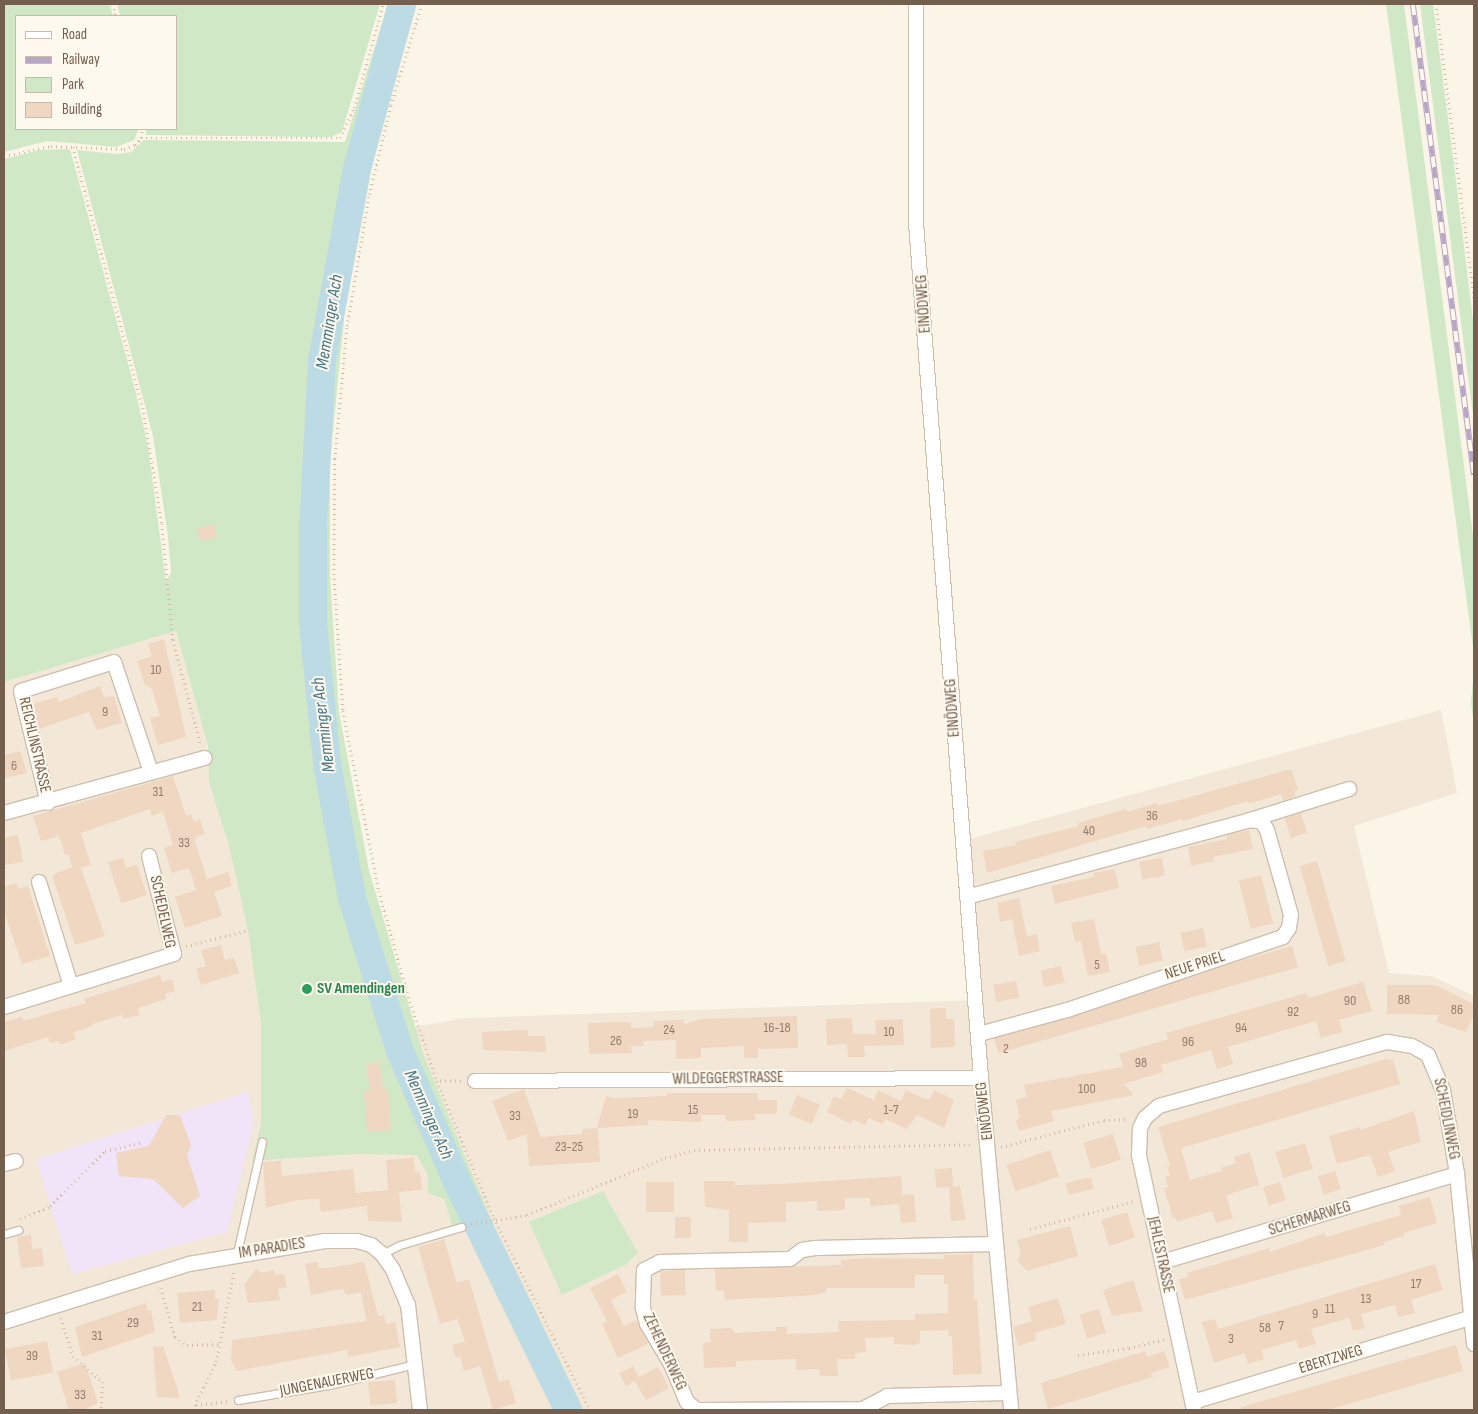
<!DOCTYPE html>
<html>
<head>
<meta charset="utf-8">
<style>
	body { margin:0 }
	#map { position:relative; width:1478px; height:1414px; overflow:hidden; background:#fbf5e8; font-family:"Sofia Sans Condensed",sans-serif }
	div>[style] { position:absolute }
	.residential>* { inset:0; background:#f3e8d7 }
	.education>* { inset:0; background:#f2e4f8 }
	.green>* { inset:0; background:#d1e8c7 }
	.river>* { height:28px; margin:-14px; padding:0 14px; transform-origin:14px; border-radius:14px; background:#bddbe4 }
	.building>* { inset:0; background:#efd7c1; transform-origin:0 0 }
	.path>* { height:2.5px; margin-top:-1.25px; transform-origin:0; background:repeating-linear-gradient(90deg,#d4bba4 0 1px,transparent 0 5px) }
	.roads { filter:drop-shadow(1px 0 #cdbeae) drop-shadow(-1px 0 #cdbeae) drop-shadow(0 1px #cdbeae) drop-shadow(0 -1px #cdbeae) }
	.lane>* { height:7px; margin:-3.5px; padding:0 3.5px; transform-origin:3.5px; border-radius:3.5px; background:#fff }
	.street>* { height:14px; margin:-7px; padding:0 7px; transform-origin:7px; border-radius:7px; background:#fff }
	.rail>* { height:5.5px; margin-top:-2.75px; transform-origin:0; background:repeating-linear-gradient(90deg,#fef9ee 0 11px,#b9a6c5 0 22px); box-sizing:border-box; border-block:1px solid #b9a6c5 }
	.dots>* { width:14px; height:14px; translate:-50% -50%; box-sizing:border-box; border:2px solid #fef9ee; border-radius:50% }
	span { translate:-50% -50%; white-space:nowrap; text-align:center; line-height:1.15; -webkit-text-stroke:4px #fef9ee; paint-order:stroke }
	.number-label { font-size:14px; color:#937c6a }
	.number-label span { -webkit-text-stroke-width:0 }
	.street-label { font-size:16px; color:#745e4d }
	.leisure-label { font-size:16px; color:#27864d; font-weight:700 }
	.left { translate:0 -50%; text-align:left }
	.water-label { font-size:18px; color:#477686; font-style:italic }
	.frame { position:absolute; inset:0; border:5px solid #745e4d; pointer-events:none }
	.legend { position:absolute; left:15px; top:15px; width:162px; height:115px; box-sizing:border-box; background:#fef9ee; border:1px solid #c7bbae; margin:0; padding:6px 9px; list-style:none; font-size:15px; color:#745e4d }
	.legend li { display:flex; align-items:center; gap:10px; height:25px }
	.legend b { width:25px; border:1px solid #c7bbae }
</style>
</head>
<body>
<div id="map">
	<div class="residential">
		<i style="clip-path:polygon(176px 631px,210px 755px,227px 842px,358px 817px,368px 870px,414px 1027px,465px 1018px,976px 1000px,969px 839px,1441px 710px,1457px 793px,1354px 826px,1389px 973px,1432px 976px,1474px 996px,1474px 1410px,4px 1410px,4px 682px)"></i>
	</div>
	<div class="education">
		<i style="clip-path:polygon(248px 1092px,254px 1123px,227px 1232px,72px 1274px,36px 1159px)"></i>
	</div>
	<div class="green">
		<i style="clip-path:polygon(4px 4px,110px 4px,113px 16px,16px 16px,16px 129px,139px 129px,134px 140px,116px 147px,47px 141px,4px 152px)"></i>
		<i style="clip-path:polygon(117px 4px,380px 4px,342px 132px,331px 137px,307px 137px,146px 135px,146px 129px,176px 129px,176px 16px,120px 16px)"></i>
		<i style="clip-path:polygon(388px 4px,417px 4px,374px 156px,345px 310px,330px 460px,330px 575px,339px 712px,369px 870px,424px 1056px,490px 1217px,452px 1225px,444px 1199px,428px 1193px,428px 1176px,417px 1155px,355px 1154px,252px 1161px,261px 1124px,261px 1024px,248px 930px,229px 846px,209px 782px,208px 747px,176px 631px,4px 682px,4px 159px,40px 150px,70px 149px,135px 389px,148px 446px,166px 582px,171px 572px,168px 537px,153px 436px,77px 150px,117px 154px,131px 152px,144px 140px,345px 142px)"></i>
		<i style="clip-path:polygon(1386px 4px,1404px 4px,1407px 27px,1474px 543px,1474px 655px)"></i>
		<i style="clip-path:polygon(1420px 4px,1433px 4px,1454px 164px,1474px 328px,1474px 423px)"></i>
		<i style="clip-path:polygon(1474px 669px,1474px 729px,1471px 702px)"></i>
		<i style="clip-path:polygon(603px 1191px,638px 1253px,625px 1265px,562px 1295px,529px 1222px)"></i>
	</div>
	<div class="river">
		<i style="left:402px;top:4px;width:170px;rotate:105.3deg"></i>
		<i style="left:357px;top:168px;width:196px;rotate:100.3deg"></i>
		<i style="left:322px;top:361px;width:166px;rotate:93.1deg"></i>
		<i style="left:313px;top:527px;width:96px;rotate:90deg"></i>
		<i style="left:313px;top:623px;width:142px;rotate:84.3deg"></i>
		<i style="left:327px;top:764px;width:136px;rotate:79.4deg"></i>
		<i style="left:352px;top:898px;width:160px;rotate:72.6deg"></i>
		<i style="left:400px;top:1051px;width:145px;rotate:66.4deg"></i>
		<i style="left:458px;top:1184px;width:251px;rotate:64deg"></i>
	</div>
	<div class="building">
		<i style="left:215px;top:525px;width:13px;height:18px;rotate:81deg"></i>
		<i style="clip-path:polygon(164px 639px,186px 737px,158px 745px,150px 718px,160px 716px,152px 689px,145px 685px,137px 661px,152px 656px,148px 644px)"></i>
		<i style="clip-path:polygon(100px 686px,104px 697px,114px 696px,122px 723px,97px 730px,89px 712px,39px 729px,33px 704px,57px 697px,59px 702px)"></i>
		<i style="clip-path:polygon(20px 751px,27px 773px,4px 778px,4px 755px)"></i>
		<i style="clip-path:polygon(1291px 769px,1298px 790px,1294px 791px,1296px 796px,1283px 801px,1281px 794px,1249px 804px,1248px 801px,1183px 821px,1182px 819px,1147px 829px,1146px 826px,987px 873px,983px 851px,1016px 845px,1015px 842px,1079px 826px,1078px 823px,1126px 809px,1127px 812px,1157px 803px,1158px 806px)"></i>
		<i style="clip-path:polygon(173px 776px,186px 816px,191px 814px,194px 822px,200px 819px,205px 834px,196px 837px,195px 841px,207px 879px,228px 872px,232px 886px,214px 892px,222px 916px,185px 928px,175px 897px,196px 890px,189px 868px,172px 873px,164px 848px,173px 845px,163px 812px,152px 816px,150px 809px,81px 833px,91px 865px,81px 868px,105px 936px,75px 945px,52px 875px,72px 867px,69px 854px,65px 855px,59px 836px,41px 841px,33px 816px)"></i>
		<i style="left:1301px;top:813px;width:21px;height:17px;rotate:73deg"></i>
		<i style="clip-path:polygon(1249px 830px,1253px 849px,1213px 857px,1214px 861px,1191px 866px,1188px 847px,1227px 839px,1227px 835px)"></i>
		<i style="clip-path:polygon(18px 835px,23px 862px,4px 865px,4px 838px)"></i>
		<i style="clip-path:polygon(123px 858px,126px 868px,137px 865px,147px 895px,121px 903px,108px 862px)"></i>
		<i style="left:1162px;top:858px;width:18px;height:23px;rotate:81deg"></i>
		<i style="left:1317px;top:861px;width:104px;height:18px;rotate:74deg"></i>
		<i style="clip-path:polygon(1115px 869px,1119px 888px,1055px 904px,1051px 886px,1094px 877px,1093px 873px)"></i>
		<i style="left:1261px;top:875px;width:50px;height:23px;rotate:76deg"></i>
		<i style="clip-path:polygon(17px 883px,18px 889px,28px 886px,50px 956px,22px 964px,4px 912px,4px 887px)"></i>
		<i style="clip-path:polygon(1019px 898px,1027px 936px,1037px 934px,1040px 951px,1019px 956px,1012px 919px,1000px 922px,997px 903px)"></i>
		<i style="clip-path:polygon(1094px 919px,1101px 954px,1106px 953px,1110px 972px,1088px 976px,1081px 941px,1075px 942px,1071px 923px)"></i>
		<i style="left:1203px;top:928px;width:19px;height:23px;rotate:78deg"></i>
		<i style="left:1159px;top:942px;width:19px;height:24px;rotate:78deg"></i>
		<i style="clip-path:polygon(221px 945px,225px 960px,234px 958px,239px 973px,201px 985px,196px 969px,206px 966px,201px 950px)"></i>
		<i style="left:1292px;top:946px;width:22px;height:312px;rotate:74deg"></i>
		<i style="left:1061px;top:966px;width:17px;height:21px;rotate:77deg"></i>
		<i style="clip-path:polygon(160px 975px,162px 982px,172px 979px,175px 991px,165px 994px,167px 999px,138px 1008px,140px 1015px,123px 1019px,122px 1015px,92px 1024px,93px 1026px,74px 1032px,76px 1039px,60px 1045px,59px 1041px,50px 1043px,48px 1037px,4px 1051px,4px 1022px,22px 1017px,23px 1021px,86px 1003px,84px 999px)"></i>
		<i style="left:1016px;top:981px;width:17px;height:23px;rotate:80deg"></i>
		<i style="clip-path:polygon(1363px 982px,1372px 1011px,1339px 1020px,1342px 1032px,1321px 1038px,1316px 1021px,1228px 1047px,1233px 1064px,1217px 1069px,1211px 1050px,1161px 1065px,1163px 1072px,1124px 1084px,1134px 1095px,1051px 1111px,1054px 1121px,1019px 1131px,1016px 1121px,1020px 1117px,1016px 1100px,1027px 1097px,1024px 1085px,1123px 1067px,1119px 1054px,1168px 1039px,1166px 1033px,1306px 993px,1308px 998px)"></i>
		<i style="clip-path:polygon(1387px 985px,1435px 985px,1474px 1004px,1474px 1015px,1466px 1032px,1436px 1022px,1439px 1015px,1387px 1014px)"></i>
		<i style="clip-path:polygon(938px 1008px,946px 1008px,946px 1019px,954px 1019px,955px 1047px,931px 1048px,930px 1009px)"></i>
		<i style="clip-path:polygon(797px 1016px,798px 1048px,758px 1049px,758px 1058px,744px 1058px,744px 1046px,701px 1048px,701px 1058px,676px 1059px,676px 1040px,643px 1041px,644px 1046px,631px 1046px,632px 1053px,589px 1054px,588px 1023px,631px 1022px,631px 1028px,654px 1027px,654px 1021px,684px 1020px,684px 1024px,702px 1019px)"></i>
		<i style="clip-path:polygon(852px 1018px,853px 1034px,876px 1034px,875px 1020px,903px 1019px,904px 1045px,864px 1046px,865px 1057px,848px 1057px,847px 1044px,827px 1045px,826px 1019px)"></i>
		<i style="clip-path:polygon(528px 1030px,528px 1036px,545px 1036px,546px 1052px,483px 1050px,482px 1032px)"></i>
		<i style="clip-path:polygon(1386px 1059px,1393px 1060px,1400px 1084px,1181px 1148px,1190px 1180px,1222px 1171px,1221px 1168px,1236px 1163px,1234px 1157px,1250px 1152px,1259px 1185px,1226px 1195px,1233px 1218px,1216px 1223px,1212px 1211px,1177px 1222px,1176px 1217px,1173px 1218px,1164px 1188px,1168px 1187px,1165px 1177px,1170px 1175px,1167px 1167px,1170px 1166px,1158px 1127px)"></i>
		<i style="clip-path:polygon(379px 1062px,383px 1090px,388px 1090px,391px 1130px,367px 1132px,364px 1091px,370px 1091px,366px 1064px)"></i>
		<i style="clip-path:polygon(847px 1088px,874px 1100px,878px 1090px,901px 1101px,906px 1090px,925px 1099px,930px 1099px,934px 1090px,954px 1100px,944px 1128px,917px 1115px,907px 1129px,885px 1119px,882px 1124px,869px 1118px,865px 1125px,853px 1119px,851px 1124px,827px 1112px,834px 1096px,841px 1099px)"></i>
		<i style="clip-path:polygon(524px 1089px,541px 1137px,582px 1134px,582px 1129px,597px 1128px,606px 1096px,615px 1098px,667px 1096px,667px 1093px,758px 1093px,758px 1100px,777px 1100px,777px 1114px,755px 1114px,755px 1120px,726px 1121px,726px 1115px,701px 1115px,701px 1122px,648px 1120px,648px 1125px,598px 1128px,600px 1162px,529px 1166px,527px 1134px,508px 1141px,492px 1101px)"></i>
		<i style="left:797px;top:1095px;width:25px;height:21px;rotate:23deg"></i>
		<i style="clip-path:polygon(1414px 1111px,1421px 1142px,1388px 1152px,1395px 1171px,1378px 1177px,1370px 1155px,1337px 1164px,1329px 1136px,1360px 1127px,1361px 1130px)"></i>
		<i style="clip-path:polygon(166px 1115px,180px 1115px,191px 1145px,187px 1155px,200px 1196px,183px 1208px,153px 1179px,119px 1176px,116px 1153px,149px 1146px)"></i>
		<i style="left:1113px;top:1134px;width:27px;height:31px;rotate:73deg"></i>
		<i style="left:1305px;top:1143px;width:27px;height:31px;rotate:73deg"></i>
		<i style="left:1050px;top:1150px;width:28px;height:46px;rotate:71deg"></i>
		<i style="clip-path:polygon(414px 1158px,415px 1172px,420px 1171px,422px 1190px,399px 1192px,402px 1222px,368px 1221px,367px 1206px,321px 1212px,319px 1199px,297px 1200px,266px 1208px,263px 1162px,281px 1161px,282px 1176px,353px 1169px,356px 1193px,388px 1190px,386px 1160px)"></i>
		<i style="left:952px;top:1168px;width:19px;height:17px;rotate:87deg"></i>
		<i style="left:1335px;top:1171px;width:19px;height:18px;rotate:72deg"></i>
		<i style="clip-path:polygon(901px 1176px,902px 1195px,914px 1194px,916px 1222px,901px 1223px,899px 1204px,870px 1206px,870px 1198px,845px 1198px,845px 1210px,817px 1211px,817px 1201px,786px 1202px,786px 1222px,748px 1223px,748px 1242px,729px 1242px,729px 1210px,705px 1207px,704px 1181px,735px 1181px,735px 1185px,782px 1184px)"></i>
		<i style="left:1091px;top:1177px;width:12px;height:26px;rotate:76deg"></i>
		<i style="left:674px;top:1182px;width:30px;height:28px;rotate:90deg"></i>
		<i style="left:1280px;top:1182px;width:19px;height:18px;rotate:72deg"></i>
		<i style="clip-path:polygon(960px 1186px,966px 1220px,951px 1221px,949px 1187px)"></i>
		<i style="clip-path:polygon(1430px 1197px,1437px 1223px,1404px 1233px,1404px 1236px,1384px 1242px,1385px 1245px,1185px 1300px,1179px 1279px,1188px 1277px,1187px 1273px,1270px 1248px,1270px 1252px,1325px 1233px,1326px 1237px,1401px 1215px,1399px 1206px)"></i>
		<i style="left:1127px;top:1212px;width:27px;height:27px;rotate:73deg"></i>
		<i style="left:675px;top:1217px;width:16px;height:21px"></i>
		<i style="clip-path:polygon(1070px 1226px,1078px 1256px,1027px 1271px,1017px 1260px,1021px 1254px,1017px 1240px)"></i>
		<i style="clip-path:polygon(31px 1235px,32px 1249px,42px 1248px,44px 1266px,21px 1268px,17px 1237px)"></i>
		<i style="clip-path:polygon(444px 1239px,457px 1283px,469px 1279px,499px 1382px,509px 1379px,516px 1403px,493px 1410px,480px 1366px,464px 1371px,460px 1357px,456px 1358px,452px 1345px,465px 1342px,457px 1319px,440px 1324px,418px 1247px)"></i>
		<i style="clip-path:polygon(973px 1254px,974px 1299px,977px 1299px,982px 1374px,953px 1375px,952px 1336px,949px 1336px,948px 1330px,920px 1331px,920px 1343px,914px 1345px,894px 1344px,894px 1337px,865px 1338px,866px 1352px,855px 1353px,855px 1359px,837px 1359px,838px 1376px,820px 1376px,819px 1369px,796px 1370px,796px 1359px,736px 1361px,736px 1367px,704px 1368px,703px 1343px,711px 1342px,710px 1329px,731px 1328px,735px 1333px,776px 1331px,776px 1327px,787px 1327px,787px 1334px,839px 1332px,838px 1321px,915px 1320px,915px 1314px,948px 1313px,948px 1284px,944px 1284px,944px 1275px,915px 1275px,915px 1288px,826px 1288px,826px 1292px,816px 1295px,725px 1300px,724px 1291px,716px 1291px,715px 1269px,841px 1265px,841px 1260px,866px 1258px,944px 1259px,944px 1255px)"></i>
		<i style="clip-path:polygon(318px 1262px,319px 1268px,330px 1268px,364px 1262px,378px 1316px,384px 1315px,386px 1324px,395px 1322px,400px 1347px,348px 1357px,347px 1350px,237px 1371px,231px 1360px,232px 1340px,366px 1321px,361px 1292px,346px 1295px,343px 1289px,311px 1295px,305px 1264px)"></i>
		<i style="clip-path:polygon(1435px 1264px,1443px 1290px,1411px 1300px,1415px 1313px,1398px 1317px,1395px 1305px,1361px 1314px,1365px 1328px,1353px 1331px,1349px 1318px,1311px 1329px,1316px 1344px,1299px 1349px,1296px 1340px,1262px 1350px,1264px 1359px,1248px 1364px,1245px 1353px,1214px 1363px,1202px 1322px,1215px 1319px,1218px 1329px)"></i>
		<i style="clip-path:polygon(256px 1269px,262px 1273px,274px 1270px,275px 1275px,284px 1274px,287px 1287px,278px 1289px,280px 1300px,248px 1303px,244px 1285px)"></i>
		<i style="left:685px;top:1270px;width:25px;height:25px;rotate:88deg"></i>
		<i style="clip-path:polygon(618px 1274px,627px 1292px,611px 1300px,624px 1326px,636px 1320px,648px 1344px,618px 1358px,602px 1324px,607px 1321px,590px 1288px)"></i>
		<i style="clip-path:polygon(1133px 1280px,1143px 1311px,1112px 1316px,1103px 1290px)"></i>
		<i style="clip-path:polygon(215px 1290px,215px 1299px,219px 1299px,217px 1320px,180px 1323px,177px 1293px)"></i>
		<i style="clip-path:polygon(1058px 1298px,1066px 1324px,1035px 1333px,1036px 1340px,1018px 1346px,1013px 1327px,1032px 1321px,1028px 1307px)"></i>
		<i style="clip-path:polygon(145px 1303px,148px 1311px,151px 1310px,155px 1332px,82px 1357px,75px 1327px)"></i>
		<i style="left:1099px;top:1309px;width:25px;height:20px;rotate:74deg"></i>
		<i style="left:47px;top:1341px;width:32px;height:43px;rotate:79deg"></i>
		<i style="clip-path:polygon(1456px 1345px,1463px 1371px,1328px 1410px,1241px 1410px,1241px 1407px)"></i>
		<i style="clip-path:polygon(163px 1346px,178px 1390px,179px 1398px,157px 1397px,153px 1347px)"></i>
		<i style="clip-path:polygon(1145px 1351px,1147px 1357px,1164px 1351px,1170px 1367px,1151px 1373px,1153px 1377px,1048px 1409px,1041px 1383px)"></i>
		<i style="clip-path:polygon(85px 1363px,98px 1403px,83px 1410px,69px 1410px,57px 1372px)"></i>
		<i style="clip-path:polygon(633px 1366px,639px 1377px,658px 1367px,669px 1388px,646px 1400px,635px 1381px,626px 1386px,619px 1373px)"></i>
		<i style="left:395px;top:1380px;width:23px;height:27px;rotate:85deg"></i>
	</div>
	<div class="path">
		<i style="left:113px;top:4px;width:12px;rotate:76deg"></i>
		<i style="left:422px;top:4px;width:107px;rotate:106.9deg"></i>
		<i style="left:391px;top:106px;width:94px;rotate:103.6deg"></i>
		<i style="left:369px;top:197px;width:133px;rotate:99.5deg"></i>
		<i style="left:347px;top:328px;width:132px;rotate:95.2deg"></i>
		<i style="left:335px;top:459px;width:115px;rotate:90.5deg"></i>
		<i style="left:334px;top:574px;width:137px;rotate:86.2deg"></i>
		<i style="left:343px;top:711px;width:184px;rotate:78.7deg"></i>
		<i style="left:379px;top:891px;width:105px;rotate:74.5deg"></i>
		<i style="left:407px;top:992px;width:94px;rotate:71.4deg"></i>
		<i style="left:1436px;top:4px;width:296px;rotate:82.6deg"></i>
		<i style="left:141px;top:138px;width:9px;rotate:-84deg"></i>
		<i style="left:73px;top:147px;width:270px;rotate:75deg"></i>
		<i style="left:143px;top:408px;width:118px;rotate:80.7deg"></i>
		<i style="left:162px;top:524px;width:117px;rotate:84.6deg"></i>
		<i style="left:173px;top:640px;width:109px;rotate:75.1deg"></i>
		<i style="left:4px;top:156px;width:48px;rotate:-12deg"></i>
		<i style="left:51px;top:146px;width:73px;rotate:2.4deg"></i>
		<i style="left:124px;top:149px;width:12px;rotate:-20deg"></i>
		<i style="left:135px;top:145px;width:9px;rotate:-49deg"></i>
		<i style="left:141px;top:138px;width:199px"></i>
		<i style="left:340px;top:138px;width:33px;rotate:-65deg"></i>
		<i style="left:354px;top:108px;width:108px;rotate:-74.4deg"></i>
		<i style="left:186px;top:946px;width:61px;rotate:-14.3deg"></i>
		<i style="left:461px;top:1081px;width:24px;rotate:180deg"></i>
		<i style="left:437px;top:1081px;width:148px;rotate:67.4deg"></i>
		<i style="left:494px;top:1218px;width:215px;rotate:63.4deg"></i>
		<i style="left:1001px;top:1147px;width:106px;rotate:-14.7deg"></i>
		<i style="left:1104px;top:1120px;width:25px;rotate:-2deg"></i>
		<i style="left:20px;top:1219px;width:33px;rotate:-23deg"></i>
		<i style="left:50px;top:1206px;width:78px;rotate:-45deg"></i>
		<i style="left:105px;top:1151px;width:40px;rotate:-13deg"></i>
		<i style="left:471px;top:1224px;width:57px;rotate:-9.1deg"></i>
		<i style="left:527px;top:1215px;width:149px;rotate:-22.4deg"></i>
		<i style="left:665px;top:1158px;width:30px;rotate:-15deg"></i>
		<i style="left:694px;top:1150px;width:280px;rotate:-1.2deg"></i>
		<i style="left:1030px;top:1229px;width:108px;rotate:-15.1deg"></i>
		<i style="left:161px;top:1288px;width:51px;rotate:74.1deg"></i>
		<i style="left:175px;top:1337px;width:14px;rotate:34deg"></i>
		<i style="left:187px;top:1345px;width:32px;rotate:-2deg"></i>
		<i style="left:61px;top:1318px;width:40px;rotate:72deg"></i>
		<i style="left:73px;top:1356px;width:40px;rotate:41deg"></i>
		<i style="left:103px;top:1382px;width:28px;rotate:94deg"></i>
		<i style="left:1078px;top:1355px;width:51px;rotate:-7.8deg"></i>
		<i style="left:1129px;top:1348px;width:36px;rotate:-14deg"></i>
		<i style="left:196px;top:1405px;width:33px;rotate:-7deg"></i>
		<i style="left:192px;top:1410px;width:54px;rotate:-63.4deg"></i>
		<i style="left:216px;top:1362px;width:94px;rotate:-78.9deg"></i>
	</div>
	<div class="roads">
		<div class="lane">
			<i style="left:4px;top:1234px;width:15px;rotate:-16deg"></i>
			<i style="left:237px;top:1253px;width:114px;rotate:-77.3deg"></i>
			<i style="left:382px;top:1254px;width:20px;rotate:-27deg"></i>
			<i style="left:400px;top:1245px;width:64px;rotate:-16.4deg"></i>
			<i style="left:238px;top:1400px;width:92px;rotate:-9.4deg"></i>
			<i style="left:329px;top:1385px;width:89px;rotate:-13.7deg"></i>
		</div>
		<div class="street">
			<i style="left:916px;top:4px;width:219px;rotate:90deg"></i>
			<i style="left:916px;top:223px;width:857px;rotate:85.65deg"></i>
			<i style="left:981px;top:1078px;width:333px;rotate:84.8deg"></i>
			<i style="left:48px;top:803px;width:115px;rotate:-103.6deg"></i>
			<i style="left:21px;top:691px;width:97px;rotate:-17.3deg"></i>
			<i style="left:114px;top:662px;width:116px;rotate:71.4deg"></i>
			<i style="left:4px;top:813px;width:208px;rotate:-15.3deg"></i>
			<i style="left:1250px;top:820px;width:104px;rotate:-17.4deg"></i>
			<i style="left:39px;top:882px;width:109px;rotate:72.9deg"></i>
			<i style="left:967px;top:897px;width:293px;rotate:-15.2deg"></i>
			<i style="left:1250px;top:820px;width:12px;rotate:9deg"></i>
			<i style="left:1262px;top:822px;width:9px;rotate:58deg"></i>
			<i style="left:1267px;top:830px;width:88px;rotate:74.2deg"></i>
			<i style="left:1291px;top:915px;width:13px;rotate:99deg"></i>
			<i style="left:1289px;top:928px;width:11px;rotate:124deg"></i>
			<i style="left:1283px;top:937px;width:228px;rotate:161.3deg"></i>
			<i style="left:1067px;top:1010px;width:91px;rotate:164.7deg"></i>
			<i style="left:4px;top:1007px;width:178px;rotate:-17.3deg"></i>
			<i style="left:174px;top:954px;width:101px;rotate:-104.3deg"></i>
			<i style="left:475px;top:1081px;width:506px;rotate:-0.34deg"></i>
			<i style="left:4px;top:1164px;width:12px;rotate:-14deg"></i>
			<i style="left:994px;top:1244px;width:179px;rotate:178.7deg"></i>
			<i style="left:815px;top:1248px;width:13px;rotate:171deg"></i>
			<i style="left:802px;top:1250px;width:15px;rotate:143deg"></i>
			<i style="left:790px;top:1259px;width:130px;rotate:178.7deg"></i>
			<i style="left:660px;top:1262px;width:18px;rotate:153deg"></i>
			<i style="left:644px;top:1270px;width:38px;rotate:92deg"></i>
			<i style="left:643px;top:1308px;width:16px;rotate:76deg"></i>
			<i style="left:647px;top:1324px;width:47px;rotate:59deg"></i>
			<i style="left:671px;top:1364px;width:41px;rotate:67.2deg"></i>
			<i style="left:687px;top:1402px;width:13px;rotate:39deg"></i>
			<i style="left:697px;top:1410px;width:166px;rotate:-0.3deg"></i>
			<i style="left:863px;top:1409px;width:27px;rotate:-28deg"></i>
			<i style="left:887px;top:1396px;width:121px;rotate:-1.4deg"></i>
			<i style="left:1162px;top:1262px;width:308px;rotate:-16.6deg"></i>
			<i style="left:4px;top:1322px;width:194px;rotate:-17.4deg"></i>
			<i style="left:189px;top:1264px;width:138px;rotate:-9.6deg"></i>
			<i style="left:325px;top:1241px;width:32px"></i>
			<i style="left:357px;top:1241px;width:15px;rotate:16deg"></i>
			<i style="left:371px;top:1245px;width:14px;rotate:39deg"></i>
			<i style="left:382px;top:1254px;width:19px;rotate:55deg"></i>
			<i style="left:393px;top:1270px;width:38px;rotate:67deg"></i>
			<i style="left:408px;top:1305px;width:106px;rotate:83.5deg"></i>
			<i style="left:1193px;top:1402px;width:288px;rotate:-16.9deg"></i>
			<i style="left:1194px;top:1410px;width:261px;rotate:-102.2deg"></i>
			<i style="left:1139px;top:1155px;width:27px;rotate:-88deg"></i>
			<i style="left:1140px;top:1128px;width:11px;rotate:-63deg"></i>
			<i style="left:1145px;top:1118px;width:18px;rotate:-41deg"></i>
			<i style="left:1159px;top:1106px;width:237px;rotate:-15.7deg"></i>
			<i style="left:1387px;top:1042px;width:25px;rotate:9deg"></i>
			<i style="left:1412px;top:1046px;width:18px;rotate:29deg"></i>
			<i style="left:1428px;top:1055px;width:38px;rotate:67deg"></i>
			<i style="left:1443px;top:1090px;width:85px;rotate:80.5deg"></i>
			<i style="left:1457px;top:1174px;width:171px;rotate:84.3deg"></i>
		</div>
	</div>
	<div class="rail">
		<i style="left:1413px;top:4px;width:475px;rotate:82.6deg"></i>
	</div>
	<div class="dots">
		<i style="left:307px;top:989px;background:#2e9e5b"></i>
	</div>
	<div class="number-label">
		<span style="left:156px;top:670px">10</span>
		<span style="left:105px;top:712px">9</span>
		<span style="left:14px;top:766px">6</span>
		<span style="left:158px;top:792px">31</span>
		<span style="left:1152px;top:816px">36</span>
		<span style="left:1089px;top:831px">40</span>
		<span style="left:184px;top:843px">33</span>
		<span style="left:1097px;top:965px">5</span>
		<span style="left:1404px;top:1000px">88</span>
		<span style="left:1350px;top:1001px">90</span>
		<span style="left:1457px;top:1010px">86</span>
		<span style="left:1293px;top:1012px">92</span>
		<span style="left:777px;top:1028px">16-18</span>
		<span style="left:1241px;top:1028px">94</span>
		<span style="left:669px;top:1030px">24</span>
		<span style="left:889px;top:1032px">10</span>
		<span style="left:616px;top:1041px">26</span>
		<span style="left:1188px;top:1042px">96</span>
		<span style="left:1006px;top:1049px">2</span>
		<span style="left:1141px;top:1063px">98</span>
		<span style="left:1087px;top:1089px">100</span>
		<span style="left:693px;top:1110px">15</span>
		<span style="left:891px;top:1110px">1-7</span>
		<span style="left:633px;top:1114px">19</span>
		<span style="left:515px;top:1116px">33</span>
		<span style="left:569px;top:1147px">23-25</span>
		<span style="left:1416px;top:1284px">17</span>
		<span style="left:1366px;top:1299px">13</span>
		<span style="left:197px;top:1307px">21</span>
		<span style="left:1330px;top:1309px">11</span>
		<span style="left:1315px;top:1314px">9</span>
		<span style="left:133px;top:1323px">29</span>
		<span style="left:1281px;top:1326px">7</span>
		<span style="left:1265px;top:1328px">58</span>
		<span style="left:97px;top:1336px">31</span>
		<span style="left:1231px;top:1339px">3</span>
		<span style="left:32px;top:1356px">39</span>
		<span style="left:80px;top:1395px">33</span>
	</div>
	<div class="street-label">
		<span style="left:924px;top:304px;rotate:-94deg">EINÖDWEG</span>
		<span style="left:953px;top:708px;rotate:-94deg">EINÖDWEG</span>
		<span style="left:34px;top:745px;rotate:77deg">REICHLINSTRASSE</span>
		<span style="left:162px;top:912px;rotate:78deg">SCHEDELWEG</span>
		<span style="left:1195px;top:966px;rotate:-18deg">NEUE PRIEL</span>
		<span style="left:728px;top:1079px;rotate:-1deg">WILDEGGERSTRASSE</span>
		<span style="left:985px;top:1111px;rotate:-97deg">EINÖDWEG</span>
		<span style="left:1446px;top:1119px;rotate:79deg">SCHEIDLINWEG</span>
		<span style="left:1310px;top:1219px;rotate:-17deg">SCHERMARWEG</span>
		<span style="left:272px;top:1249px;rotate:-9deg">IM PARADIES</span>
		<span style="left:1160px;top:1255px;rotate:78deg">JEHLESTRASSE</span>
		<span style="left:664px;top:1352px;rotate:65deg">ZEHENDERWEG</span>
		<span style="left:1331px;top:1360px;rotate:-17deg">EBERTZWEG</span>
		<span style="left:327px;top:1383px;rotate:-11deg">JUNGENAUERWEG</span>
	</div>
	<div class="leisure-label">
		<span class="left" style="left:317px;top:989px">SV Amendingen</span>
	</div>
	<div class="water-label">
		<span style="left:330px;top:322px;rotate:-81deg">Memminger Ach</span>
		<span style="left:324px;top:725px;rotate:-97deg">Memminger Ach</span>
		<span style="left:428px;top:1115px;rotate:66deg">Memminger Ach</span>
	</div>
	<div class="frame"></div>
	<ul class="legend">
	<li><b style="height:6px;background:#fff"></b>Road</li>
	<li><b style="height:6px;background:#b9a6c5"></b>Railway</li>
	<li><b style="height:14px;background:#d1e8c7"></b>Park</li>
	<li><b style="height:14px;background:#efd7c1"></b>Building</li>
	</ul>
</div>
</body>
</html>
